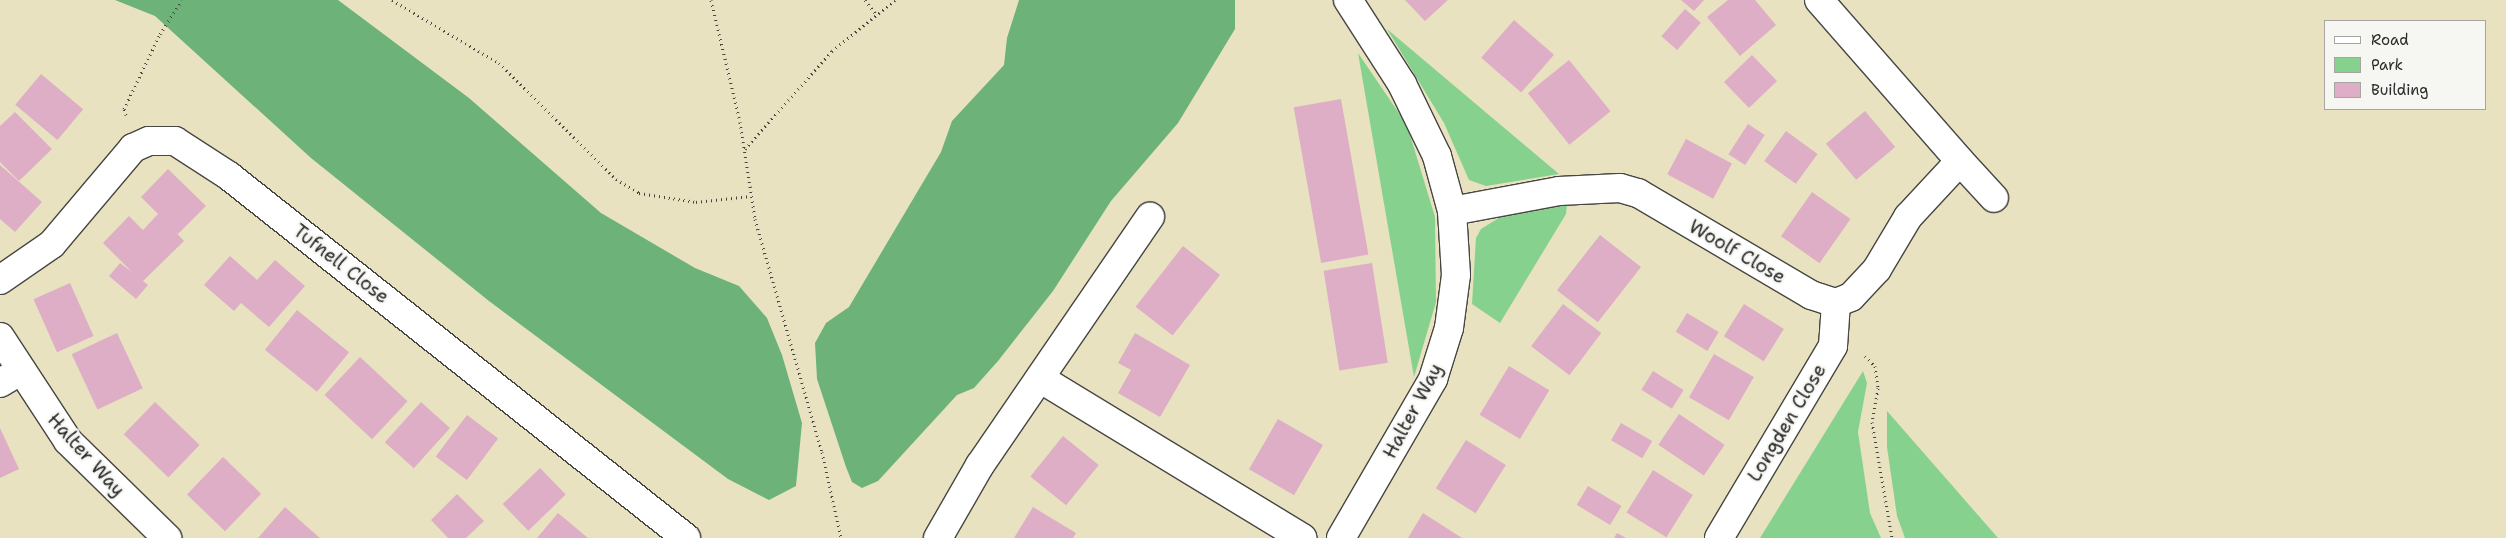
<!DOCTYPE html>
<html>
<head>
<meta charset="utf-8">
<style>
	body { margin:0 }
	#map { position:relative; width:2506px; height:538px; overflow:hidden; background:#e8e2c1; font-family:"Shantell Sans",sans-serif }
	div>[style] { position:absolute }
	.green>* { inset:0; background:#87d18e }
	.forest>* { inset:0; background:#6db379 }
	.building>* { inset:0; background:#deaec6; transform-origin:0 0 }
	.path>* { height:3px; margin-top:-1.5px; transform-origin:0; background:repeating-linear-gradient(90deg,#474642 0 1px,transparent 0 5px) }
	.roads { filter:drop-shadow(1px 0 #474642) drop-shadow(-1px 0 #474642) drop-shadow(0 1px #474642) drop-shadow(0 -1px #474642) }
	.minor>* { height:28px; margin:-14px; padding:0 14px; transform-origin:14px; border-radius:14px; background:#fff }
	span { translate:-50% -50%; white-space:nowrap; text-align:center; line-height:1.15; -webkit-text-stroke:4.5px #f6f6f2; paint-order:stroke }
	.street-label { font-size:19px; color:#2b2b2b }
	.legend { position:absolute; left:2324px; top:20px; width:162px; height:90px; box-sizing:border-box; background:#f6f6f2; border:1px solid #a5a5a2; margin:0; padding:6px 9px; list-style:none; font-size:15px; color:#2b2b2b }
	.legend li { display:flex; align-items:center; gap:10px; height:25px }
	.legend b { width:25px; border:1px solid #a5a5a2 }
</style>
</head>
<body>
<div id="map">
	<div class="green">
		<i style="clip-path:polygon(1387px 29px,1559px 174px,1486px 186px,1469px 180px,1444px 123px)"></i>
		<i style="clip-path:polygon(1358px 53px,1407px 125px,1435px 217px,1436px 302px,1414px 377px)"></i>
		<i style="clip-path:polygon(1567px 205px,1566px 214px,1500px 323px,1472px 304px,1476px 238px,1481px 229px,1502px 216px)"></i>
		<i style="clip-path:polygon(1863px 371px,1867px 383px,1858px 432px,1870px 513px,1881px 538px,1760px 538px)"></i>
		<i style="clip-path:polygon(1887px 411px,1998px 538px,1905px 538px,1897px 516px,1887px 447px)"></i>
	</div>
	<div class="forest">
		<i style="clip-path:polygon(115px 0,338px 0,469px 98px,601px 213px,695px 268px,739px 286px,767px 318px,782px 355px,802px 423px,796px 486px,769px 500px,728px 479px,489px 301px,311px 158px,155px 16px)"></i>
		<i style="clip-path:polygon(1019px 0,1235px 0,1235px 29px,1178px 123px,1111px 201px,1053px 291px,998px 361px,974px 388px,957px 395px,878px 481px,862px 488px,852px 482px,846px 467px,817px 379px,815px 343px,826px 323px,849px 307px,941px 152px,952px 121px,1004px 65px,1007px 38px)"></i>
	</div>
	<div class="building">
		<i style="clip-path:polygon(1405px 0,1448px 0,1425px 21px)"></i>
		<i style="clip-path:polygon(1681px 0,1704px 0,1694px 11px)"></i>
		<i style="clip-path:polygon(1728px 0,1755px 0,1776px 25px,1740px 56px,1707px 17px)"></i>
		<i style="left:1685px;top:9px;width:21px;height:36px;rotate:41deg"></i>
		<i style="left:1514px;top:20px;width:53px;height:50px;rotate:41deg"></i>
		<i style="left:1752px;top:55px;width:36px;height:39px;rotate:46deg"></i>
		<i style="left:1569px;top:60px;width:66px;height:53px;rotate:51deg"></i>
		<i style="left:41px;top:74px;width:55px;height:40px;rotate:40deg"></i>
		<i style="left:1341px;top:99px;width:158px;height:48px;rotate:80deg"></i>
		<i style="left:1865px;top:111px;width:47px;height:51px;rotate:50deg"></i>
		<i style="clip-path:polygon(15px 112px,52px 149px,19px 181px,0 162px,0 126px)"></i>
		<i style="left:1748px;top:124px;width:20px;height:36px;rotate:33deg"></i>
		<i style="left:1786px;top:131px;width:39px;height:37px;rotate:36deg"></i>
		<i style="left:1686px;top:139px;width:52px;height:40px;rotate:28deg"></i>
		<i style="clip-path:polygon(0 165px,42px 202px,15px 232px,0 219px)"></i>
		<i style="clip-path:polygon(168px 169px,206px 206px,178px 234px,172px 228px,184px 241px,143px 281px,148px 285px,136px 299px,109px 276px,120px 263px,132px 272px,103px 243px,129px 216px,143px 230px,158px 214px,141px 197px)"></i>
		<i style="left:1812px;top:192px;width:47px;height:54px;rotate:35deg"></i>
		<i style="left:1600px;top:235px;width:52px;height:70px;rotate:38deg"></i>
		<i style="left:1183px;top:246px;width:47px;height:77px;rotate:38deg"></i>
		<i style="clip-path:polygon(230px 256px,257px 280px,275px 260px,305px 286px,269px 327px,241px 303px,234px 311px,204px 285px)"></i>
		<i style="left:1372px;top:263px;width:101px;height:49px;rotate:81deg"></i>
		<i style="left:70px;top:283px;width:58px;height:40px;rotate:66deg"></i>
		<i style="left:1563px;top:304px;width:48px;height:53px;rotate:37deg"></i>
		<i style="left:1744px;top:304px;width:47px;height:38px;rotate:32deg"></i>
		<i style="left:297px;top:310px;width:67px;height:51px;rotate:39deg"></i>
		<i style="left:1687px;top:313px;width:37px;height:22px;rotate:31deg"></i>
		<i style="left:117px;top:333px;width:61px;height:50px;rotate:65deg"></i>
		<i style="clip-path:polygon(1135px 333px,1190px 365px,1160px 417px,1118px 393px,1131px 370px,1118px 363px)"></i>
		<i style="left:1714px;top:354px;width:46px;height:50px;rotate:30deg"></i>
		<i style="left:360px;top:357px;width:65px;height:52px;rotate:43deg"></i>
		<i style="left:1509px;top:366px;width:47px;height:57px;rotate:31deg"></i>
		<i style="left:1653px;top:371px;width:36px;height:22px;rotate:32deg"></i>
		<i style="left:155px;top:402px;width:62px;height:45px;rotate:44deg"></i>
		<i style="left:421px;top:402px;width:39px;height:54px;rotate:42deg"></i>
		<i style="left:1679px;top:414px;width:55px;height:37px;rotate:34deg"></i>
		<i style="left:467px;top:415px;width:39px;height:52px;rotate:37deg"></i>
		<i style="left:1278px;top:419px;width:52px;height:58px;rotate:30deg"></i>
		<i style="left:1621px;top:423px;width:36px;height:20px;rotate:30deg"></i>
		<i style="clip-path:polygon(0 428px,19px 469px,0 478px)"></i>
		<i style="left:1063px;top:436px;width:46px;height:52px;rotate:39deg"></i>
		<i style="left:1466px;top:440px;width:47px;height:57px;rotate:32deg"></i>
		<i style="left:223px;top:457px;width:53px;height:52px;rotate:44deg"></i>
		<i style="left:540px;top:468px;width:37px;height:52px;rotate:46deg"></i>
		<i style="left:1653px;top:470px;width:47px;height:50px;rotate:32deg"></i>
		<i style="left:1588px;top:486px;width:39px;height:22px;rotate:31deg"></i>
		<i style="clip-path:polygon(457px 494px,484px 521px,466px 538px,448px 538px,431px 520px)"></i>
		<i style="clip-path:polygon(285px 507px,305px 525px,320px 538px,258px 538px)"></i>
		<i style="clip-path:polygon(1033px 507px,1076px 533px,1073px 538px,1014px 538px)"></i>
		<i style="clip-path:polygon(558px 513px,588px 538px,537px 538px)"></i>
		<i style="clip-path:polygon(1423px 513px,1462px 538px,1408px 538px)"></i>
		<i style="clip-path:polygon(1617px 533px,1626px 538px,1614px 538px)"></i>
	</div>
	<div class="path">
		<i style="left:392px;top:0;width:124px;rotate:30.5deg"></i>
		<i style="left:499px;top:63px;width:165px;rotate:44.8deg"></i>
		<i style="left:616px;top:179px;width:27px;rotate:31deg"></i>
		<i style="left:639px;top:193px;width:58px;rotate:9deg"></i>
		<i style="left:696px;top:202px;width:55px;rotate:-6.2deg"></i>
		<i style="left:711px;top:0;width:125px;rotate:76.6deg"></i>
		<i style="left:740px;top:122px;width:98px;rotate:81.2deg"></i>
		<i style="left:755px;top:219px;width:242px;rotate:74deg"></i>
		<i style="left:822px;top:452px;width:88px;rotate:77.5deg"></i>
		<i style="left:865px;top:0;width:18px;rotate:52deg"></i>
		<i style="left:126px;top:115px;width:6px;rotate:-108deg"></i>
		<i style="left:124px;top:109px;width:83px;rotate:-64.4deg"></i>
		<i style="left:160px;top:34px;width:40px;rotate:-57.1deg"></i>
		<i style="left:745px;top:149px;width:131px;rotate:-48.4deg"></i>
		<i style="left:832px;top:51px;width:81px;rotate:-39deg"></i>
		<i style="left:1865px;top:356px;width:14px;rotate:45deg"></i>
		<i style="left:1875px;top:366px;width:22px;rotate:82deg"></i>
		<i style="left:1878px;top:388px;width:35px;rotate:100deg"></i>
		<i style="left:1872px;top:422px;width:118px;rotate:80.2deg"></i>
	</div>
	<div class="roads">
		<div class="minor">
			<i style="left:1960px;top:161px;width:50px;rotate:47.4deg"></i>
			<i style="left:1452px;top:211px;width:109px;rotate:-10.6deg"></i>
			<i style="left:1559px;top:191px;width:61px;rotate:-2.8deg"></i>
			<i style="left:1620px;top:188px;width:19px;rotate:16deg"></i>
			<i style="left:1638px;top:193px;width:201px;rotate:30.5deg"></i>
			<i style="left:1811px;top:295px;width:26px;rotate:18deg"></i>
			<i style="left:1836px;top:303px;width:16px;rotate:-22deg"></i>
			<i style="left:1851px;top:297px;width:38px;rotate:-47deg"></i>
			<i style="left:1877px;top:269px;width:61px;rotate:-59.2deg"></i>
			<i style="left:1908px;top:217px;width:76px;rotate:-47.1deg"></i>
			<i style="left:1960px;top:161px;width:214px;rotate:-131.2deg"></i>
			<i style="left:0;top:280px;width:63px;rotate:-34.7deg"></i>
			<i style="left:52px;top:244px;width:126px;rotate:-49.8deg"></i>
			<i style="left:133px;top:148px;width:17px;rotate:-24deg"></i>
			<i style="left:149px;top:141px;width:26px"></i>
			<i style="left:175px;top:141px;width:64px;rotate:32.9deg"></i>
			<i style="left:229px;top:176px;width:583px;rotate:38.38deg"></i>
			<i style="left:0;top:337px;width:124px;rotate:56.8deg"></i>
			<i style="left:68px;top:441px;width:139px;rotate:44.4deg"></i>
			<i style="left:1041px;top:379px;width:306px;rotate:31.3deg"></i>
			<i style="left:0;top:383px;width:23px;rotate:-31deg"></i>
			<i style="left:938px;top:538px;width:84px;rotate:-60.1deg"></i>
			<i style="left:980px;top:465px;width:301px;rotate:-55.6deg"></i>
			<i style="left:1341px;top:538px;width:184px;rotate:-59.9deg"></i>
			<i style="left:1433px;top:379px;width:53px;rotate:-72.6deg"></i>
			<i style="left:1449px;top:328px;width:53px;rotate:-82.5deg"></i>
			<i style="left:1456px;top:275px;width:64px;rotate:-93.6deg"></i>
			<i style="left:1452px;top:211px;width:57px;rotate:-105.3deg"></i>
			<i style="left:1437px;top:156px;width:80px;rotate:-115.9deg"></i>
			<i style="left:1402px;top:84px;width:100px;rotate:-122.7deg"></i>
			<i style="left:1719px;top:538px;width:223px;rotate:-59.3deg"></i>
			<i style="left:1833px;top:346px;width:43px;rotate:-86deg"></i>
		</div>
	</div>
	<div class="street-label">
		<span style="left:1737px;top:252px;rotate:30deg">Woolf Close</span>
		<span style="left:341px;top:264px;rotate:38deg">Tufnell Close</span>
		<span style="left:1413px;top:411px;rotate:-62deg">Halter Way</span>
		<span style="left:1787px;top:423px;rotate:-59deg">Longden Close</span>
		<span style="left:86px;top:455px;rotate:48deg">Halter Way</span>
	</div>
	<ul class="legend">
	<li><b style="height:6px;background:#fff"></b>Road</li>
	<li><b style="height:14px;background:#87d18e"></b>Park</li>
	<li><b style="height:14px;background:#deaec6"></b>Building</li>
	</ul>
</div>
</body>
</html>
